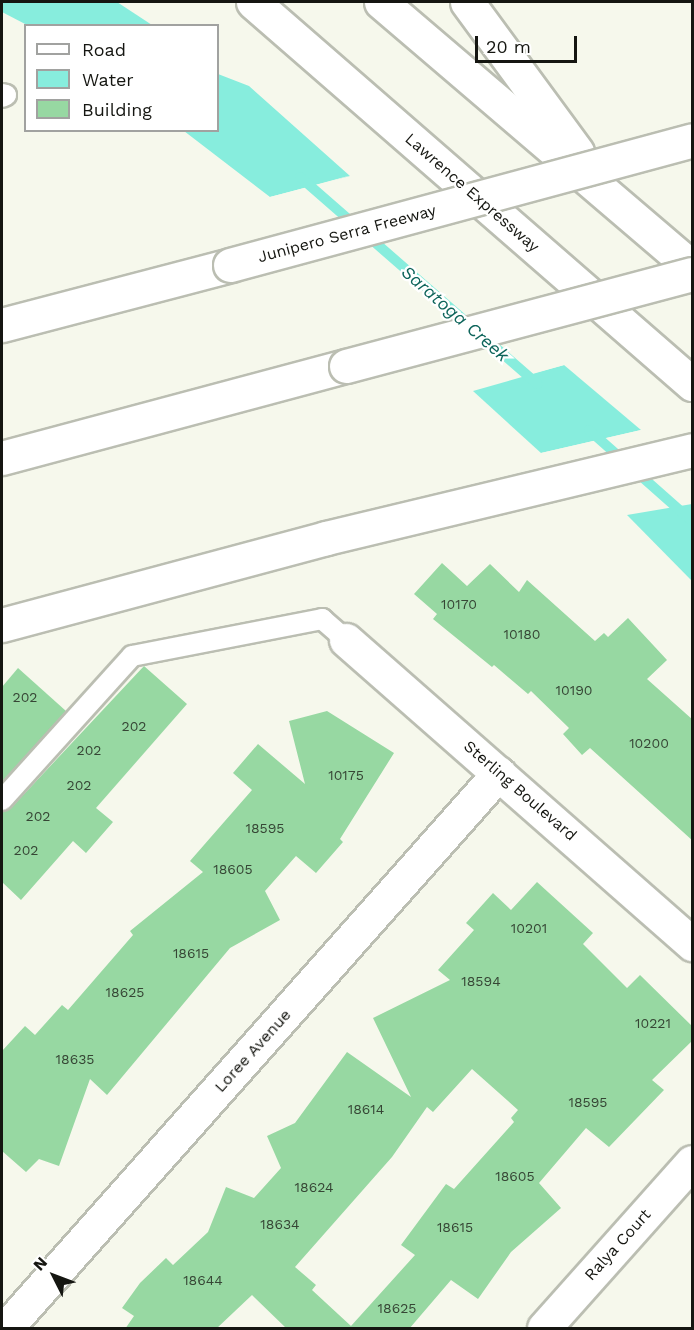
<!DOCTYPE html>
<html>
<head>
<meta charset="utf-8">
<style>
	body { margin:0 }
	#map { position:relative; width:694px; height:1330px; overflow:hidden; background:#f6f8ec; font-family:"Work Sans",sans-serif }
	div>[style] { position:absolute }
	.water>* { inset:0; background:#87eddd }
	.pier>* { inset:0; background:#f6f8ec }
	.stream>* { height:10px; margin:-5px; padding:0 5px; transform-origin:5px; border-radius:5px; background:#87eddd }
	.building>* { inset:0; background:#97d8a2 }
	.roads { filter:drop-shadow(2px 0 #bbbeb2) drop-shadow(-2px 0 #bbbeb2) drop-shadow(0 2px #bbbeb2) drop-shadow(0 -2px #bbbeb2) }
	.lane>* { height:20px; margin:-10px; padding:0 10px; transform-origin:10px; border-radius:10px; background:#fff }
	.street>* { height:33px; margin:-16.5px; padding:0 16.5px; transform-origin:16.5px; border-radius:16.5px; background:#fff }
	.highway>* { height:33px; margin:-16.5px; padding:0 16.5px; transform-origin:16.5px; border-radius:16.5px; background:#fff }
	.bridges { filter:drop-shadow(2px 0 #bbbeb2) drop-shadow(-2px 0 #bbbeb2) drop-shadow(0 2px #bbbeb2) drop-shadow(0 -2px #bbbeb2) }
	.highway-bridge>* { height:33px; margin:-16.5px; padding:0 16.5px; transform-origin:16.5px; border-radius:16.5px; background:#fff }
	span { translate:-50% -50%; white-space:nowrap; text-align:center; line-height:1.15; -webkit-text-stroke:4.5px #fff; paint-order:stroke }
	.number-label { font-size:14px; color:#364635 }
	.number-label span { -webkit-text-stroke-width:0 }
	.street-label { font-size:16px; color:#151611 }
	.water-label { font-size:18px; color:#0e655b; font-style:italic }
	.frame { position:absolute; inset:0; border:3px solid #151611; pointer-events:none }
	.legend { position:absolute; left:24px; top:24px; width:195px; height:108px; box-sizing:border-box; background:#fff; border:2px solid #a1a2a0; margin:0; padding:8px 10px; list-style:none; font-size:18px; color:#151611 }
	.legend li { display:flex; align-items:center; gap:12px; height:30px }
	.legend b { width:30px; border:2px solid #a1a2a0 }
	.north { position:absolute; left:24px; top:1246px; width:60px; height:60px; -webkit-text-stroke:4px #fff; paint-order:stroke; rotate:312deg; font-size:16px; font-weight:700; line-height:24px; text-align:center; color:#151611 }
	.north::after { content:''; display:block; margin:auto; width:21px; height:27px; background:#151611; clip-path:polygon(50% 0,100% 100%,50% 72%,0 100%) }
	.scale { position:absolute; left:475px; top:36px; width:102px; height:27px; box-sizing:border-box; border:3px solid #151611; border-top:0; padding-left:8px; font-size:18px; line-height:21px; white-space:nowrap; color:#151611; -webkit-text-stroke:4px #fff; paint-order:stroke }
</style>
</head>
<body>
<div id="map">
	<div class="water">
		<i style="clip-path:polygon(2px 2px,117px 2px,152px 25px,27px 25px,2px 12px)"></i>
		<i style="clip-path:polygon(218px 74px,249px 86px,350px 176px,270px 197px,184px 131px,218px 130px)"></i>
		<i style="clip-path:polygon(564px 365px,641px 430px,541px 453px,473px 391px)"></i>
		<i style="clip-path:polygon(692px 504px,692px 581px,627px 515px)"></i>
	</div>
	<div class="pier">
		<i style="clip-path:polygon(352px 175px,290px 195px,266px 198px,289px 192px)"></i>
		<i style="clip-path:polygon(563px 362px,568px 364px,470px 390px,472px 388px)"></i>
		<i style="clip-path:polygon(644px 431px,543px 455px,541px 453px,641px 430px)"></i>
	</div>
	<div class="stream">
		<i style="left:300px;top:177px;width:315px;rotate:41.1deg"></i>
		<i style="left:589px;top:430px;width:137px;rotate:41.5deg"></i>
	</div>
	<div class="building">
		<i style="clip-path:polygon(442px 563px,467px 586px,490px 564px,519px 592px,527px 580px,595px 641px,604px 633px,608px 637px,628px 618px,667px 660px,647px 679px,693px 720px,693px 841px,590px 748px,582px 755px,563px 734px,569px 728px,531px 691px,528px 694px,494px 665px,492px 667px,433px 619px,437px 614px,414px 594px)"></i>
		<i style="clip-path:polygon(144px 666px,187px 704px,96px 808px,113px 822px,86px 853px,73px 841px,21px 900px,2px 882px,2px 812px,11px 808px)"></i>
		<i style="clip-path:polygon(18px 668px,66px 711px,2px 783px,2px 687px)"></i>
		<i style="clip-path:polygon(327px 711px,394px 753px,340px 839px,343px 842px,316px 873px,296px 856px,265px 891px,280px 920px,230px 948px,107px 1095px,90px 1079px,59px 1166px,39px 1159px,26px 1172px,2px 1151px,2px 1051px,25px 1026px,35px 1035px,62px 1005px,68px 1010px,133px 935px,130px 931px,203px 872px,190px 861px,252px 790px,233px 773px,258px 744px,305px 784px,289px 721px)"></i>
		<i style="clip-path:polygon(evenodd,537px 882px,593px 933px,583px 944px,627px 988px,640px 975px,693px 1027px,693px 1040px,652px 1080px,664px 1090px,609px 1147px,586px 1128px,539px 1183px,561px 1208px,511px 1252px,478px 1299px,451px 1280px,409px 1329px,287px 1329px,252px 1295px,216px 1329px,125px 1329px,134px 1316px,122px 1308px,140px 1283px,166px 1258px,173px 1265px,208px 1232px,226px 1187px,254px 1198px,281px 1168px,267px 1136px,295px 1123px,347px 1052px,411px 1097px,373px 1018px,450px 980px,438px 970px,474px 930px,466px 923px,493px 893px,511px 910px,537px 882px,472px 1069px,518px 1110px,511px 1118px,514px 1122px,454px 1189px,446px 1184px,401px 1245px,415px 1255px,351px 1326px,312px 1290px,316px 1285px,295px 1267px,392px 1157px,427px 1107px,433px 1112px,472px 1069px)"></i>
	</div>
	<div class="roads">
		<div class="lane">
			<i style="left:2px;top:94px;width:4px;rotate:14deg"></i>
			<i style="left:6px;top:95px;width:4px;rotate:153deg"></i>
			<i style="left:2px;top:800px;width:194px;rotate:-47.9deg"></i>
			<i style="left:132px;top:656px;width:194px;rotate:-11deg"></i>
			<i style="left:322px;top:619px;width:32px;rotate:41deg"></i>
		</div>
		<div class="street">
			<i style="left:346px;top:640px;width:461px;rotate:41.3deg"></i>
			<i style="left:6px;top:1328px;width:742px;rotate:-48.39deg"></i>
			<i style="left:544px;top:1328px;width:222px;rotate:-48.3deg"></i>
		</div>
		<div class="highway">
			<i style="left:253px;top:2px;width:582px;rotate:41.03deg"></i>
			<i style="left:381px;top:2px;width:409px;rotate:40.5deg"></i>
			<i style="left:467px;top:2px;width:186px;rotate:53.7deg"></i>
			<i style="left:2px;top:325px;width:236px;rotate:-14.7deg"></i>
			<i style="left:2px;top:458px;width:356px;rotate:-15deg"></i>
			<i style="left:2px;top:625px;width:335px;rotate:-15deg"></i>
			<i style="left:326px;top:538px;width:376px;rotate:-13.5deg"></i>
		</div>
	</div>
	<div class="bridges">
		<div class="highway-bridge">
			<i style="left:230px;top:265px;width:479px;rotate:-15.1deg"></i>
			<i style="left:346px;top:366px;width:358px;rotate:-14.9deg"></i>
		</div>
	</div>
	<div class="number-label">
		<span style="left:459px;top:604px">10170</span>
		<span style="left:522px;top:634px">10180</span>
		<span style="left:574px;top:690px">10190</span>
		<span style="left:25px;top:697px">202</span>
		<span style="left:134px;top:726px">202</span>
		<span style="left:649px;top:743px">10200</span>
		<span style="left:89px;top:750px">202</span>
		<span style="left:346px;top:775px">10175</span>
		<span style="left:79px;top:785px">202</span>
		<span style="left:38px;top:816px">202</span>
		<span style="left:265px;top:828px">18595</span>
		<span style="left:26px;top:850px">202</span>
		<span style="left:233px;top:869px">18605</span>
		<span style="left:529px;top:928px">10201</span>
		<span style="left:191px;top:953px">18615</span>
		<span style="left:481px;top:981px">18594</span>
		<span style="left:125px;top:992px">18625</span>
		<span style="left:653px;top:1023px">10221</span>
		<span style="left:75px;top:1059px">18635</span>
		<span style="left:588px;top:1102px">18595</span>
		<span style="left:366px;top:1109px">18614</span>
		<span style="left:515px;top:1176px">18605</span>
		<span style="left:314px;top:1187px">18624</span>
		<span style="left:280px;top:1224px">18634</span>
		<span style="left:455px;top:1227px">18615</span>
		<span style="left:203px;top:1280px">18644</span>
		<span style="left:397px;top:1308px">18625</span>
	</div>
	<div class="street-label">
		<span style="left:472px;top:193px;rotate:41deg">Lawrence Expressway</span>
		<span style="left:347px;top:234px;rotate:-15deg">Junipero Serra Freeway</span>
		<span style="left:520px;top:791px;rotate:41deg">Sterling Boulevard</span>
		<span style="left:253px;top:1051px;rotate:-48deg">Loree Avenue</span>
		<span style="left:618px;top:1245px;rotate:-48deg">Ralya Court</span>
	</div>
	<div class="water-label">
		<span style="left:455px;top:314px;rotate:41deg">Saratoga Creek</span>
	</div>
	<div class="frame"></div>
	<ul class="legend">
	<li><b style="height:8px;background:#fff"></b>Road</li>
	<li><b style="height:16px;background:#87eddd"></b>Water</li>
	<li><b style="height:16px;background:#97d8a2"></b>Building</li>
	</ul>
	<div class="north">N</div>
	<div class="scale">20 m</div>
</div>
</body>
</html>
